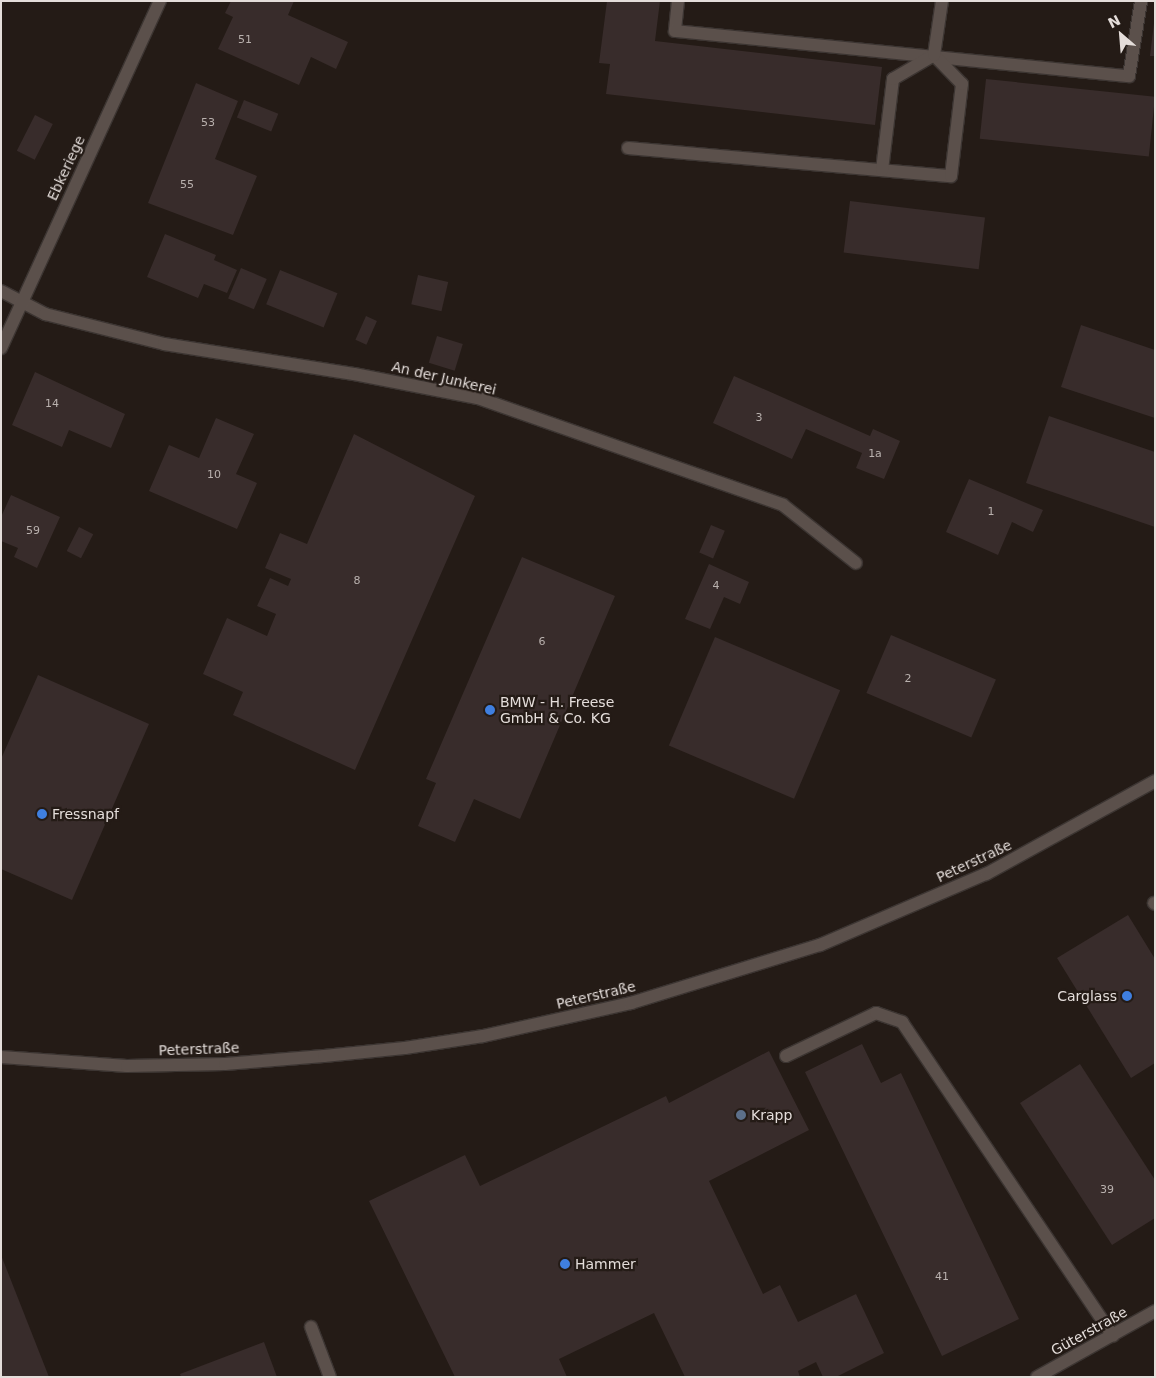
<!DOCTYPE html>
<html>
<head>
<meta charset="utf-8">
<style>
	body { margin:0 }
	#map { position:relative; width:1156px; height:1378px; overflow:hidden; background:#241b16; font-family:"DejaVu Sans",sans-serif }
	div>[style] { position:absolute }
	.building>* { inset:0; background:#382c2b; transform-origin:0 0 }
	.roads { filter:drop-shadow(1px 0 #3c3532) drop-shadow(-1px 0 #3c3532) drop-shadow(0 1px #3c3532) drop-shadow(0 -1px #3c3532) }
	.service>* { height:12px; margin:-6px; padding:0 6px; transform-origin:6px; border-radius:6px; background:#5b504b }
	.minor>* { height:12px; margin:-6px; padding:0 6px; transform-origin:6px; border-radius:6px; background:#5b504b }
	.tertiary>* { height:12px; margin:-6px; padding:0 6px; transform-origin:6px; border-radius:6px; background:#5b504b }
	.secondary>* { height:12px; margin:-6px; padding:0 6px; transform-origin:6px; border-radius:6px; background:#5b504b }
	.dots>* { width:14px; height:14px; translate:-50% -50%; box-sizing:border-box; border:2px solid #241b16; border-radius:50% }
	span { translate:-50% -50%; white-space:nowrap; text-align:center; line-height:1.15; -webkit-text-stroke:4.5px #241b16; paint-order:stroke }
	.number-label { font-size:11px; color:#b9b1ae }
	.number-label span { -webkit-text-stroke-width:0 }
	.street-label { font-size:14px; color:#e4ddda }
	.poi-label { font-size:14px; color:#e4ddda }
	.left { translate:0 -50%; text-align:left }
	.right { translate:-100% -50%; text-align:right }
	.frame { position:absolute; inset:0; border:2px solid #e4ddda; pointer-events:none }
	.north { position:absolute; left:1096px; top:10px; width:50px; height:50px; -webkit-text-stroke:4px #241b16; paint-order:stroke; rotate:333deg; font-size:14px; font-weight:700; line-height:20px; text-align:center; color:#e4ddda }
	.north::after { content:''; display:block; margin:auto; width:18px; height:22px; background:#e4ddda; clip-path:polygon(50% 0,100% 100%,50% 72%,0 100%) }
</style>
</head>
<body>
<div id="map">
	<div class="building">
		<i style="clip-path:polygon(231px 1px,294px 1px,288px 15px,348px 42px,336px 69px,311px 57px,299px 85px,218px 49px,233px 17px,225px 13px)"></i>
		<i style="clip-path:polygon(607px 1px,660px 1px,655px 41px,882px 67px,875px 125px,606px 94px,610px 64px,599px 63px)"></i>
		<i style="clip-path:polygon(1154px 23px,1155px 23px,1155px 56px,1150px 56px)"></i>
		<i style="left:986px;top:79px;width:170px;height:60px;rotate:6deg"></i>
		<i style="clip-path:polygon(196px 83px,238px 101px,215px 159px,257px 176px,233px 235px,148px 203px)"></i>
		<i style="left:244px;top:100px;width:37px;height:19px;rotate:22deg"></i>
		<i style="left:35px;top:115px;width:20px;height:40px;rotate:27deg"></i>
		<i style="left:850px;top:201px;width:136px;height:52px;rotate:7deg"></i>
		<i style="clip-path:polygon(165px 234px,216px 255px,214px 260px,237px 270px,227px 293px,204px 284px,198px 298px,147px 277px)"></i>
		<i style="left:241px;top:268px;width:28px;height:33px;rotate:23deg"></i>
		<i style="left:280px;top:270px;width:62px;height:37px;rotate:22deg"></i>
		<i style="left:418px;top:275px;width:31px;height:30px;rotate:13deg"></i>
		<i style="left:366px;top:316px;width:12px;height:26px;rotate:24deg"></i>
		<i style="clip-path:polygon(1081px 325px,1155px 350px,1155px 418px,1061px 387px)"></i>
		<i style="left:437px;top:336px;width:27px;height:28px;rotate:17deg"></i>
		<i style="clip-path:polygon(35px 372px,125px 414px,111px 448px,69px 430px,62px 447px,12px 425px)"></i>
		<i style="clip-path:polygon(734px 376px,870px 436px,873px 429px,900px 441px,884px 479px,856px 468px,862px 453px,806px 429px,792px 459px,713px 423px)"></i>
		<i style="clip-path:polygon(1049px 416px,1155px 452px,1155px 527px,1026px 483px)"></i>
		<i style="clip-path:polygon(216px 418px,254px 434px,236px 474px,257px 483px,237px 529px,149px 491px,169px 445px,199px 458px)"></i>
		<i style="clip-path:polygon(354px 434px,475px 496px,355px 770px,233px 715px,243px 692px,203px 674px,227px 618px,267px 636px,276px 614px,257px 606px,270px 578px,288px 586px,291px 579px,265px 568px,280px 533px,307px 544px)"></i>
		<i style="clip-path:polygon(969px 479px,1043px 510px,1033px 532px,1012px 522px,998px 555px,946px 532px)"></i>
		<i style="clip-path:polygon(11px 495px,60px 517px,37px 568px,14px 557px,18px 548px,1px 541px,1px 517px)"></i>
		<i style="left:711px;top:525px;width:15px;height:30px;rotate:23deg"></i>
		<i style="left:79px;top:527px;width:16px;height:27px;rotate:27deg"></i>
		<i style="clip-path:polygon(522px 557px,615px 596px,520px 819px,474px 799px,455px 842px,418px 826px,436px 783px,426px 779px)"></i>
		<i style="clip-path:polygon(709px 564px,749px 582px,740px 604px,724px 597px,710px 629px,685px 619px)"></i>
		<i style="left:891px;top:635px;width:114px;height:63px;rotate:23deg"></i>
		<i style="left:715px;top:637px;width:136px;height:118px;rotate:23deg"></i>
		<i style="clip-path:polygon(38px 675px,149px 724px,72px 900px,1px 869px,1px 759px)"></i>
		<i style="clip-path:polygon(1128px 915px,1155px 959px,1155px 1063px,1131px 1078px,1057px 958px)"></i>
		<i style="clip-path:polygon(862px 1044px,881px 1083px,901px 1073px,1019px 1319px,942px 1356px,805px 1072px)"></i>
		<i style="clip-path:polygon(769px 1051px,809px 1130px,709px 1181px,763px 1294px,780px 1285px,798px 1322px,856px 1294px,884px 1353px,836px 1377px,823px 1377px,816px 1362px,798px 1371px,800px 1377px,685px 1377px,654px 1313px,559px 1359px,567px 1377px,455px 1377px,369px 1201px,465px 1155px,480px 1186px,666px 1096px,669px 1103px)"></i>
		<i style="clip-path:polygon(1080px 1064px,1155px 1180px,1155px 1218px,1112px 1245px,1020px 1103px)"></i>
		<i style="clip-path:polygon(1px 1255px,49px 1377px,1px 1377px)"></i>
		<i style="clip-path:polygon(264px 1342px,277px 1377px,181px 1377px,180px 1374px)"></i>
	</div>
	<div class="roads">
		<div class="service">
			<i style="left:678px;top:1px;width:30px;rotate:96deg"></i>
			<i style="left:675px;top:31px;width:456px;rotate:5.7deg"></i>
			<i style="left:1129px;top:76px;width:76px;rotate:-80.9deg"></i>
			<i style="left:628px;top:148px;width:324px;rotate:5deg"></i>
			<i style="left:951px;top:176px;width:93px;rotate:-83.2deg"></i>
			<i style="left:962px;top:84px;width:40px;rotate:-134deg"></i>
			<i style="left:882px;top:170px;width:92px;rotate:-83.1deg"></i>
			<i style="left:893px;top:79px;width:48px;rotate:-30.3deg"></i>
			<i style="left:934px;top:55px;width:55px;rotate:-81.6deg"></i>
			<i style="left:1154px;top:903px;width:1px;rotate:45deg"></i>
			<i style="left:786px;top:1056px;width:100px;rotate:-25.5deg"></i>
			<i style="left:876px;top:1013px;width:28px;rotate:19deg"></i>
			<i style="left:902px;top:1022px;width:378px;rotate:56.1deg"></i>
			<i style="left:311px;top:1327px;width:53px;rotate:69.2deg"></i>
		</div>
		<div class="minor">
			<i style="left:1px;top:291px;width:50px;rotate:27.6deg"></i>
			<i style="left:45px;top:314px;width:123px;rotate:14.1deg"></i>
			<i style="left:164px;top:344px;width:192px;rotate:9deg"></i>
			<i style="left:354px;top:374px;width:126px;rotate:11deg"></i>
			<i style="left:478px;top:398px;width:323px;rotate:19.3deg"></i>
			<i style="left:783px;top:505px;width:93px;rotate:38.5deg"></i>
			<i style="left:1037px;top:1377px;width:135px;rotate:-29.2deg"></i>
		</div>
		<div class="tertiary">
			<i style="left:1px;top:348px;width:382px;rotate:-65.4deg"></i>
		</div>
		<div class="secondary">
			<i style="left:1px;top:1057px;width:126px;rotate:4.1deg"></i>
			<i style="left:127px;top:1066px;width:98px;rotate:-1.2deg"></i>
			<i style="left:225px;top:1064px;width:99px;rotate:-4.6deg"></i>
			<i style="left:324px;top:1056px;width:81px;rotate:-5.6deg"></i>
			<i style="left:405px;top:1048px;width:79px;rotate:-8.7deg"></i>
			<i style="left:483px;top:1036px;width:152px;rotate:-12.6deg"></i>
			<i style="left:631px;top:1003px;width:198px;rotate:-17.1deg"></i>
			<i style="left:820px;top:945px;width:181px;rotate:-23.2deg"></i>
			<i style="left:986px;top:874px;width:193px;rotate:-28.8deg"></i>
		</div>
	</div>
	<div class="dots">
		<i style="left:490px;top:710px;background:#3f7fe0"></i>
		<i style="left:42px;top:814px;background:#3f7fe0"></i>
		<i style="left:1127px;top:996px;background:#3f7fe0"></i>
		<i style="left:741px;top:1115px;background:#5c6f8a"></i>
		<i style="left:565px;top:1264px;background:#3f7fe0"></i>
	</div>
	<div class="number-label">
		<span style="left:245px;top:40px">51</span>
		<span style="left:208px;top:123px">53</span>
		<span style="left:187px;top:185px">55</span>
		<span style="left:52px;top:404px">14</span>
		<span style="left:759px;top:418px">3</span>
		<span style="left:875px;top:454px">1a</span>
		<span style="left:214px;top:475px">10</span>
		<span style="left:991px;top:512px">1</span>
		<span style="left:33px;top:531px">59</span>
		<span style="left:357px;top:581px">8</span>
		<span style="left:716px;top:586px">4</span>
		<span style="left:542px;top:642px">6</span>
		<span style="left:908px;top:679px">2</span>
		<span style="left:1107px;top:1190px">39</span>
		<span style="left:942px;top:1277px">41</span>
	</div>
	<div class="street-label">
		<span style="left:66px;top:168px;rotate:-65deg">Ebkeriege</span>
		<span style="left:444px;top:378px;rotate:13deg">An der Junkerei</span>
		<span style="left:974px;top:861px;rotate:-25deg">Peterstraße</span>
		<span style="left:596px;top:995px;rotate:-13deg">Peterstraße</span>
		<span style="left:199px;top:1049px;rotate:-2deg">Peterstraße</span>
		<span style="left:1089px;top:1331px;rotate:-29deg">Güterstraße</span>
	</div>
	<div class="poi-label">
		<span class="left" style="left:500px;top:710px">BMW - H. Freese<br>GmbH &amp; Co. KG</span>
		<span class="left" style="left:52px;top:814px">Fressnapf</span>
		<span class="right" style="left:1117px;top:996px">Carglass</span>
		<span class="left" style="left:751px;top:1115px">Krapp</span>
		<span class="left" style="left:575px;top:1264px">Hammer</span>
	</div>
	<div class="frame"></div>
	<div class="north">N</div>
</div>
</body>
</html>
